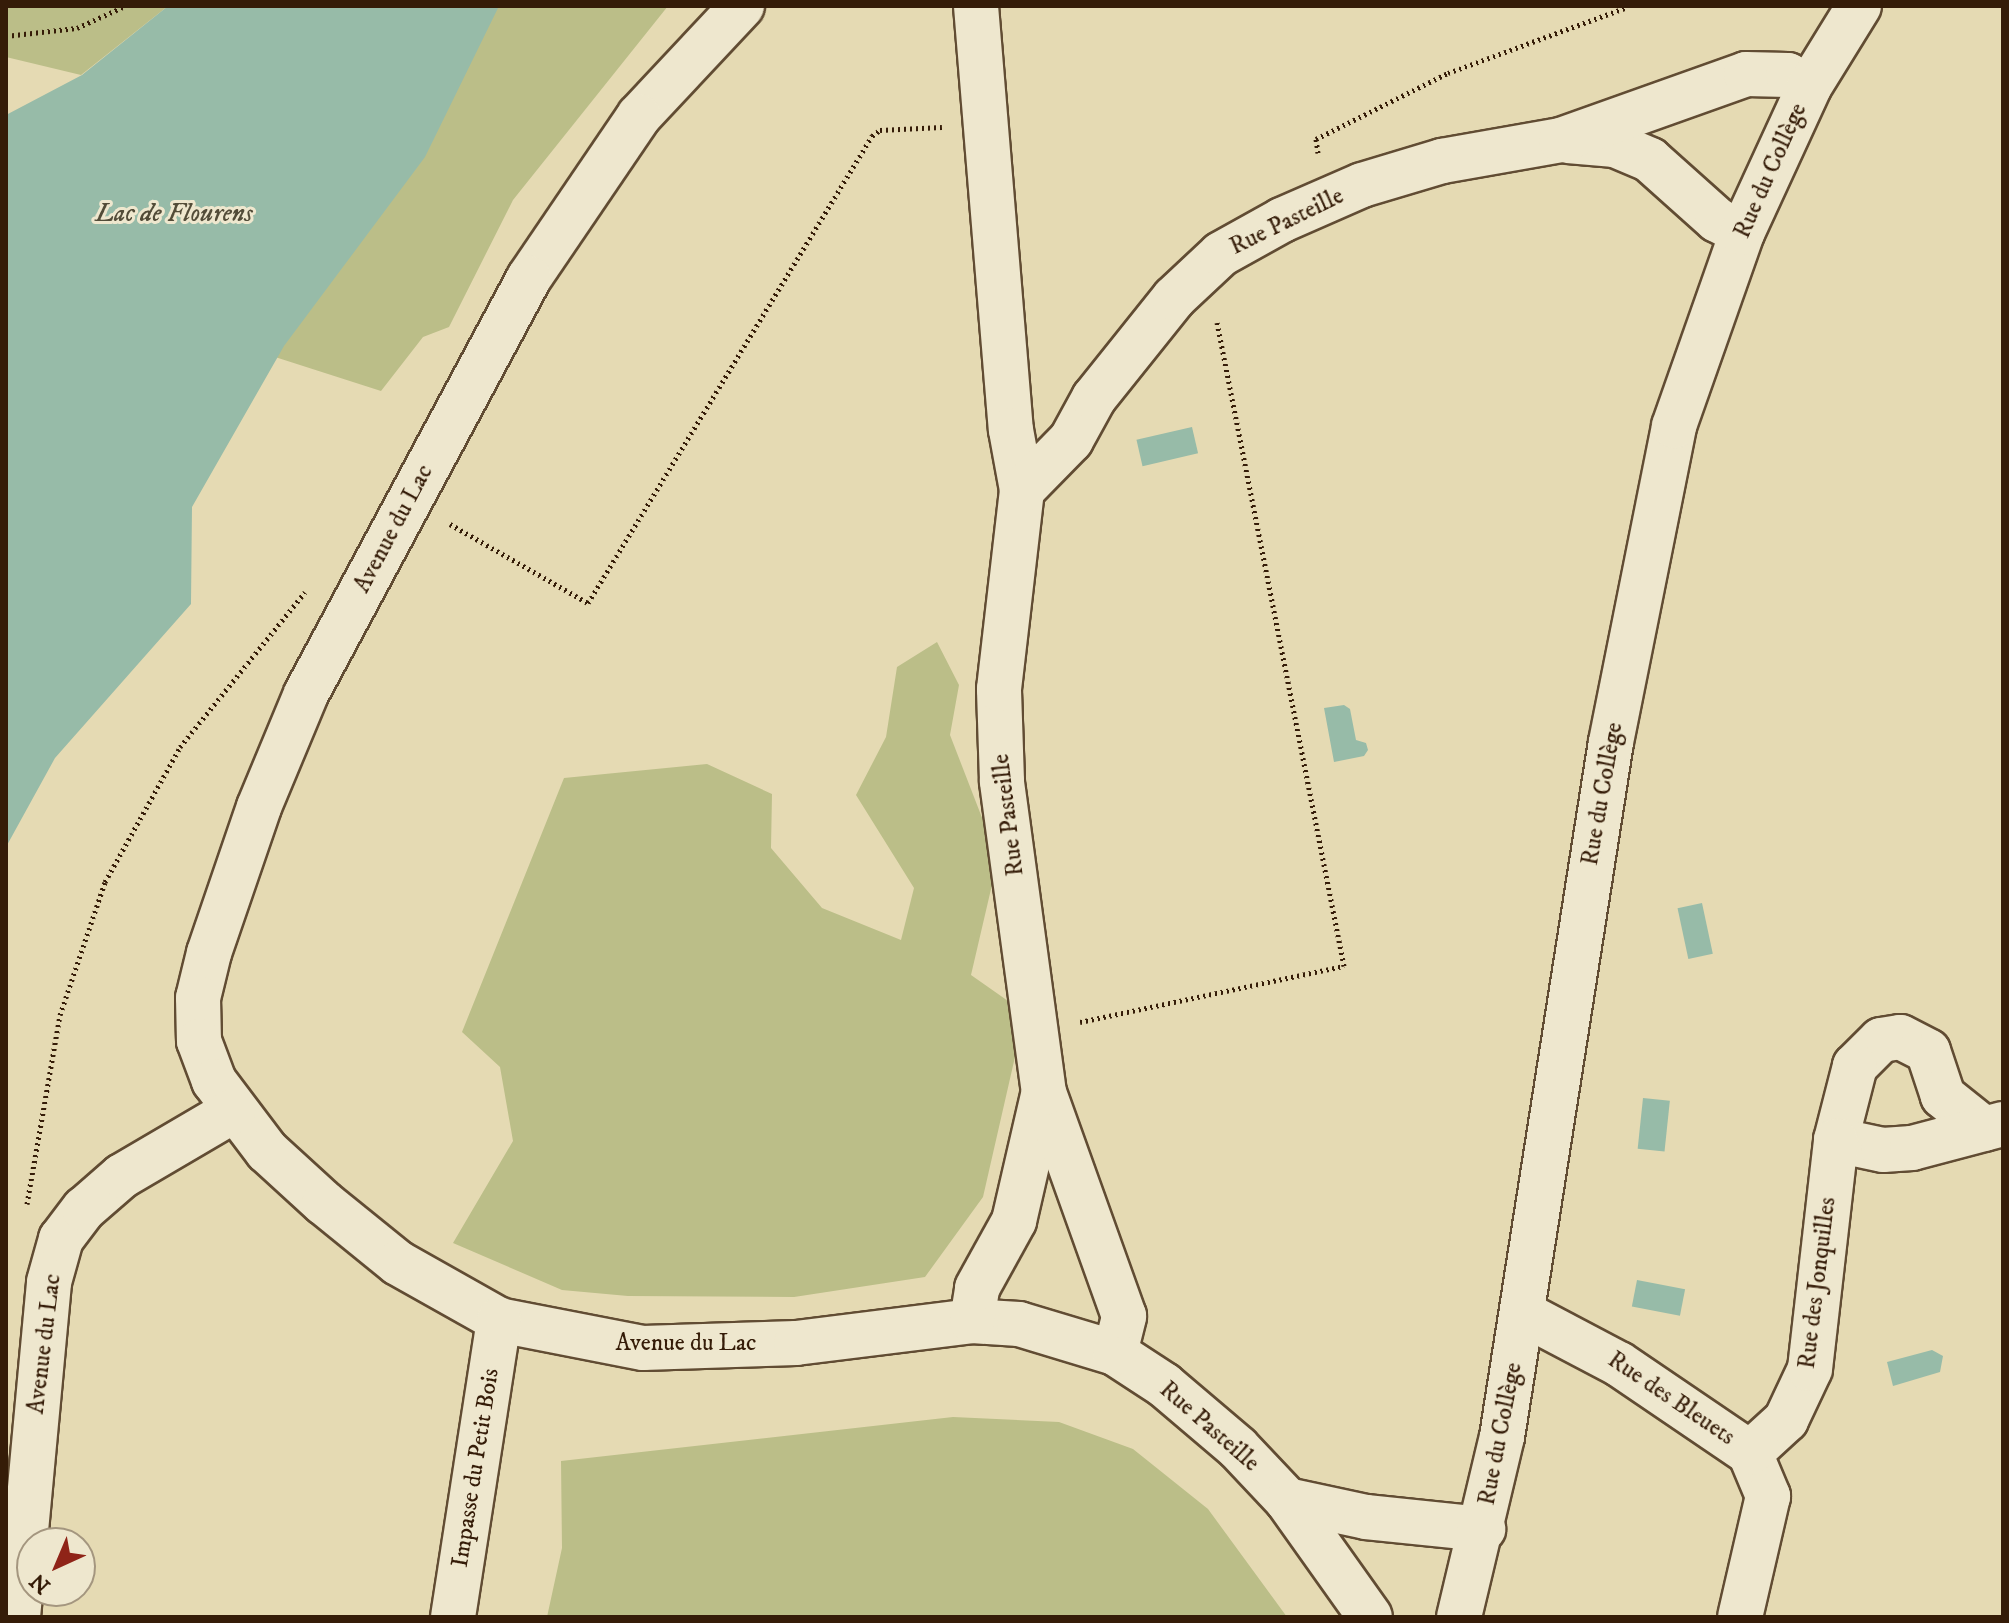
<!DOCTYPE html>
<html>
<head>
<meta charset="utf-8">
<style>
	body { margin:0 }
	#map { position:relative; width:2009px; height:1623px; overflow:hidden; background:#e5dab3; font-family:"IM FELL DW Pica",serif }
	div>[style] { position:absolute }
	.green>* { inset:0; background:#bbbe88 }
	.water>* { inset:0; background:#97bba8; transform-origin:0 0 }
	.path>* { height:5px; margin-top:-2.5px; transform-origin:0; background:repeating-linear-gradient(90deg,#351c08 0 2px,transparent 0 6px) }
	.roads { filter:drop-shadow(2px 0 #614c33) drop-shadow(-2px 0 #614c33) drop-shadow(0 2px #614c33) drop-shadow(0 -2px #614c33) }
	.street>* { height:44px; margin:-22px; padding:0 22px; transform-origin:22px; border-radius:22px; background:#eee7ce }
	span { translate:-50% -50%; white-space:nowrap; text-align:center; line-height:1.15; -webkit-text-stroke:6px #eee7ce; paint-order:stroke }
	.street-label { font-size:24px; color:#351c08 }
	.water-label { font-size:26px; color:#524c38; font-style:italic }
	.frame { position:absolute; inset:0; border:8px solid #351c08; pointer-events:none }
	.north { position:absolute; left:16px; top:1527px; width:80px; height:80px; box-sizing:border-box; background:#eee7ce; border:2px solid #a4967f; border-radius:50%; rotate:224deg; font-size:22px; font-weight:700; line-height:32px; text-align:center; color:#351c08 }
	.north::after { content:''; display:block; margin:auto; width:28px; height:36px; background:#8f2418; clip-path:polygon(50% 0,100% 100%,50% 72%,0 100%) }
</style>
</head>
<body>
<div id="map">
	<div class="green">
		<i style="clip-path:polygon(6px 6px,168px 6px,81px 75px,6px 57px)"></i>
		<i style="clip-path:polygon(480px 6px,668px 6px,513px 200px,449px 327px,423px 337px,381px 391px,250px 349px)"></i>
		<i style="clip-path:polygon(937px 642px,959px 685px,950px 735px,998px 859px,971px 975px,1025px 1013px,983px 1197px,925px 1277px,794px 1297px,628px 1296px,562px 1290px,453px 1243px,513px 1141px,500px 1067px,462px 1032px,564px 778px,707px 764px,772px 794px,771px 848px,822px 908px,901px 940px,914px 888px,856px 795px,886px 737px,897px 667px)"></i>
		<i style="clip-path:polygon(953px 1417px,1059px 1422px,1133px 1449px,1208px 1509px,1287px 1617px,547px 1617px,562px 1548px,561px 1461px)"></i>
	</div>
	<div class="water">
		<i style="clip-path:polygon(168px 6px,499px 6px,425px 157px,284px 346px,192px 507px,191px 604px,55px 758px,6px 847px,6px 115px,82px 75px)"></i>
		<i style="left:1192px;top:427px;width:27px;height:57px;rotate:77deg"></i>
		<i style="clip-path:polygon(1344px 705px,1350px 709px,1356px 740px,1366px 743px,1368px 750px,1364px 756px,1334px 762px,1324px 708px)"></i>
		<i style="left:1702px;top:903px;width:52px;height:25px;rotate:78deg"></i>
		<i style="left:1643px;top:1098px;width:27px;height:51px;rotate:6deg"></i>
		<i style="left:1637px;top:1280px;width:49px;height:27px;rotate:11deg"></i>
		<i style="clip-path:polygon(1932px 1350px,1943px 1356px,1940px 1372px,1893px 1386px,1887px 1362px)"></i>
	</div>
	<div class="path">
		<i style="left:6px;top:36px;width:71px;rotate:-6.4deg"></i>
		<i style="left:77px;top:28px;width:53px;rotate:-24.6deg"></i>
		<i style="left:1318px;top:153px;width:14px;rotate:-98deg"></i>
		<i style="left:1316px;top:139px;width:148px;rotate:-26.6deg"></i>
		<i style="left:1448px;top:73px;width:191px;rotate:-20.2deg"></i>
		<i style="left:450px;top:524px;width:159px;rotate:29.8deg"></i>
		<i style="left:588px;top:603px;width:547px;rotate:-58.69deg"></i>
		<i style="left:872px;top:136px;width:10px;rotate:-37deg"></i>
		<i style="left:880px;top:130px;width:62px;rotate:-2.8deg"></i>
		<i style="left:1080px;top:1022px;width:270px;rotate:-12deg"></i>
		<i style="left:1344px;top:966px;width:656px;rotate:-101.16deg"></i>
		<i style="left:27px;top:1204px;width:192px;rotate:-80.1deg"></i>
		<i style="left:60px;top:1015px;width:140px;rotate:-71.3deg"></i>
		<i style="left:105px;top:882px;width:154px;rotate:-60.9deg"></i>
		<i style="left:180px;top:747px;width:199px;rotate:-51.1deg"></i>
	</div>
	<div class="roads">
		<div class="street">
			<i style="left:742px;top:6px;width:151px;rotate:133.1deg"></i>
			<i style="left:639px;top:116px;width:196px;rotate:124.2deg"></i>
			<i style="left:529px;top:278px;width:472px;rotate:118.2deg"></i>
			<i style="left:306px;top:694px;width:122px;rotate:112.6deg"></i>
			<i style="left:259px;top:807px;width:154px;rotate:108.9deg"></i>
			<i style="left:209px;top:953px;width:46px;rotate:103.7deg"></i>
			<i style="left:198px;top:998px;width:43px;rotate:88.7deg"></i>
			<i style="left:199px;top:1041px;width:43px;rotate:69.4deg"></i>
			<i style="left:214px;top:1081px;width:88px;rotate:52.9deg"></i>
			<i style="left:267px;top:1151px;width:77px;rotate:42.4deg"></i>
			<i style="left:324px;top:1203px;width:95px;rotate:39deg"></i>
			<i style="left:398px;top:1263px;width:116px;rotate:29.4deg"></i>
			<i style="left:499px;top:1320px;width:147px;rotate:11deg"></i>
			<i style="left:643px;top:1348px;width:153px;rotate:-1.9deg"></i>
			<i style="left:796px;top:1343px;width:177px;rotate:-7.1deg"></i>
			<i style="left:972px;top:1321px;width:47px;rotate:3.7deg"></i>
			<i style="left:1019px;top:1324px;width:100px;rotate:16.8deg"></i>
			<i style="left:1115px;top:1353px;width:59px;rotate:33.1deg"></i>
			<i style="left:1164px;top:1385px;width:97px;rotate:40.4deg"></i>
			<i style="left:1238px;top:1448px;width:71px;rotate:46.7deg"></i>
			<i style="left:1287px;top:1500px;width:143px;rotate:54.6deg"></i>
			<i style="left:976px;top:6px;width:425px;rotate:85.3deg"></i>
			<i style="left:1011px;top:430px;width:61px;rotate:79.6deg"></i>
			<i style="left:1568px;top:141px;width:47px;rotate:4.9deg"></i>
			<i style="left:1615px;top:145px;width:38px;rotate:23deg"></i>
			<i style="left:1650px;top:160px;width:90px;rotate:41.8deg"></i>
			<i style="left:1717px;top:220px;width:28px;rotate:27deg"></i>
			<i style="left:1984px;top:1129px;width:53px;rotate:-141.2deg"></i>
			<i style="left:1943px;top:1096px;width:47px;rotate:-108.4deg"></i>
			<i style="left:1928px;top:1051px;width:31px;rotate:-153deg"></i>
			<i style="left:1900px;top:1037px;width:19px;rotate:171deg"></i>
			<i style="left:1881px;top:1040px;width:37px;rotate:135deg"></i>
			<i style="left:1855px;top:1066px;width:76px;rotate:104.4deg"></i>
			<i style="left:1836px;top:1140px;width:48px;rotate:12deg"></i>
			<i style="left:1883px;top:1150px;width:29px;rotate:-4deg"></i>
			<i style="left:1912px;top:1148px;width:94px;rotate:-14.8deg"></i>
			<i style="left:1524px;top:1314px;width:107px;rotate:27.8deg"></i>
			<i style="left:1619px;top:1364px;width:158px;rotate:34.2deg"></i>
			<i style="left:1750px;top:1453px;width:47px;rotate:67.3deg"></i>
			<i style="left:1768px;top:1496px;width:124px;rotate:103deg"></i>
			<i style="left:972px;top:1321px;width:33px;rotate:-81deg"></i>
			<i style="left:977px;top:1288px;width:77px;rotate:-61.1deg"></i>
			<i style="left:1014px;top:1221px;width:129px;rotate:-77deg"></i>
			<i style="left:1115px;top:1353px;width:38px;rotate:-76deg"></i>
			<i style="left:1124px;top:1316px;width:237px;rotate:-109.7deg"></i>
			<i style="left:1044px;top:1093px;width:315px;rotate:-97.7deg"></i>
			<i style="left:1002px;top:781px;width:92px;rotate:-91.9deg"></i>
			<i style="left:999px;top:689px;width:200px;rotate:-83.4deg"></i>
			<i style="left:1022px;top:490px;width:70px;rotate:-45.6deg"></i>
			<i style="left:1071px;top:440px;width:48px;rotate:-61.3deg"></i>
			<i style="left:1094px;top:398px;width:128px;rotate:-51.3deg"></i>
			<i style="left:1174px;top:298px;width:64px;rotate:-43.1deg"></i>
			<i style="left:1221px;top:254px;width:70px;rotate:-29.1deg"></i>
			<i style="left:1282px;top:220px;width:87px;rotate:-23.6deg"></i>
			<i style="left:1362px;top:185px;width:84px;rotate:-16.7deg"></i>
			<i style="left:1442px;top:161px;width:121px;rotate:-10deg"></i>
			<i style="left:1561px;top:140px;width:196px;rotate:-19.6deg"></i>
			<i style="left:1746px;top:74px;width:42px;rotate:1.4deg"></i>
			<i style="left:1788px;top:75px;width:24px;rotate:30deg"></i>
			<i style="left:1750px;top:1453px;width:49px;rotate:-42.5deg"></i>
			<i style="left:1786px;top:1420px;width:56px;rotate:-64.8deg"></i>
			<i style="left:1810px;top:1369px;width:230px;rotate:-83.5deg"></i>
			<i style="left:1287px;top:1500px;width:81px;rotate:12.1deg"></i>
			<i style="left:1366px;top:1517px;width:118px;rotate:5.9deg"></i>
			<i style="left:18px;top:1617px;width:336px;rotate:-84.7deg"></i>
			<i style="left:49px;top:1282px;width:45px;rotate:-74.4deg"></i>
			<i style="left:61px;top:1239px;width:38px;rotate:-53deg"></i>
			<i style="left:84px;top:1209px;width:50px;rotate:-41deg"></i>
			<i style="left:122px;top:1176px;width:129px;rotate:-30.4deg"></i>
			<i style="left:453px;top:1617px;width:301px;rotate:-81.2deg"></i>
			<i style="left:1459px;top:1617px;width:185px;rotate:-76.6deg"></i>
			<i style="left:1502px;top:1437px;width:703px;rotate:-81.09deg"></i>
			<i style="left:1611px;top:742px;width:322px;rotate:-78.7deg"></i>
			<i style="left:1674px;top:426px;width:205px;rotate:-70.6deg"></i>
			<i style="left:1742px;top:233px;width:161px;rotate:-65.3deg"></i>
			<i style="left:1809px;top:87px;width:95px;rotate:-58.3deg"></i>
		</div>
	</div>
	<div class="street-label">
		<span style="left:1771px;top:171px;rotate:-66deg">Rue du Collège</span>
		<span style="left:1287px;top:222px;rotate:-26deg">Rue Pasteille</span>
		<span style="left:394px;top:529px;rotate:-62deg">Avenue du Lac</span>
		<span style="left:1603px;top:794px;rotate:-80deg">Rue du Collège</span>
		<span style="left:1009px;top:815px;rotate:-97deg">Rue Pasteille</span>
		<span style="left:1818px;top:1283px;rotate:-83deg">Rue des Jonquilles</span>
		<span style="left:45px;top:1344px;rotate:-83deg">Avenue du Lac</span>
		<span style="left:686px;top:1344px">Avenue du Lac</span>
		<span style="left:1671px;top:1399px;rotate:34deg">Rue des Bleuets</span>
		<span style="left:1209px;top:1427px;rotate:41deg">Rue Pasteille</span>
		<span style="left:1501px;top:1434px;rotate:-79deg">Rue du Collège</span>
		<span style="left:476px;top:1468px;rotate:-81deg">Impasse du Petit Bois</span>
	</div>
	<div class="water-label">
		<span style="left:174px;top:214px">Lac de Flourens</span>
	</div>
	<div class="frame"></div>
	<div class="north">N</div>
</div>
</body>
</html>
